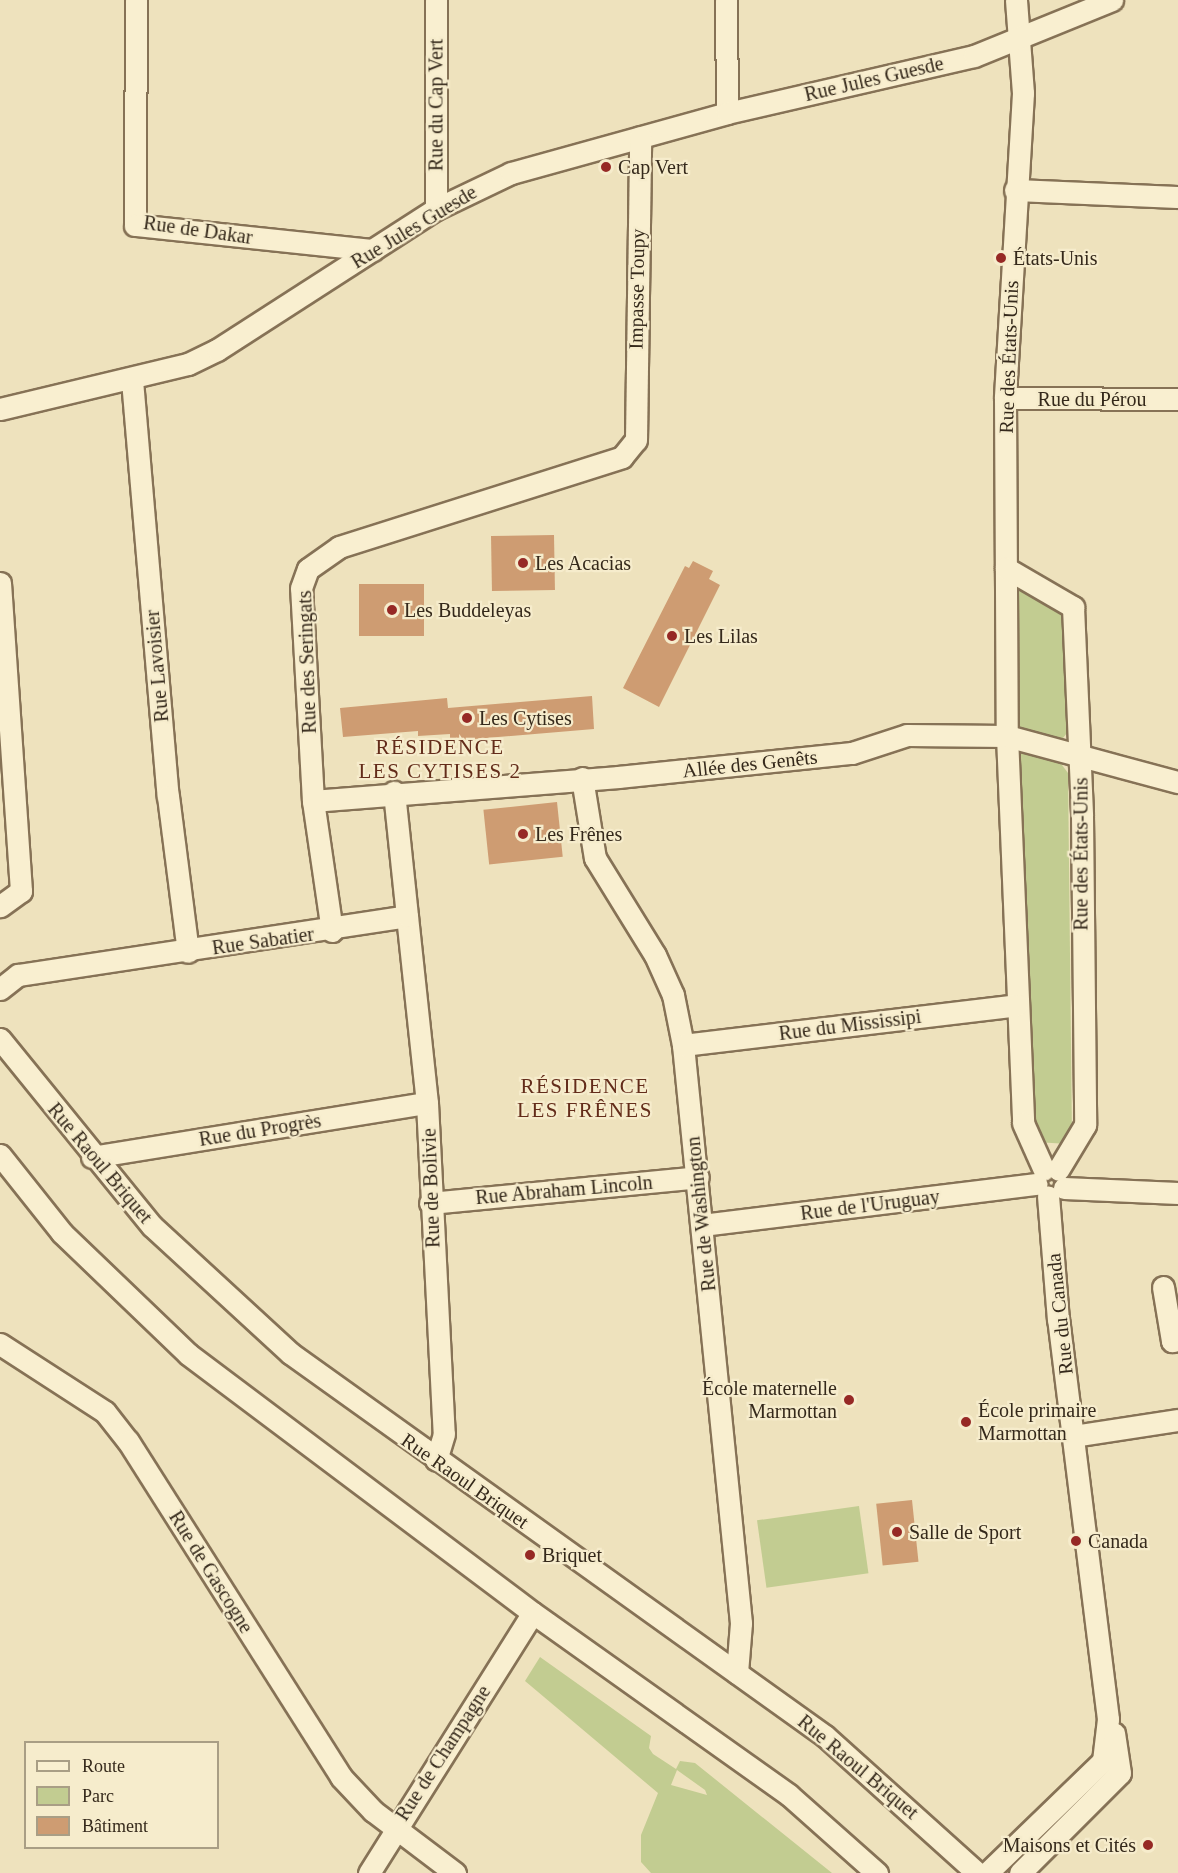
<!DOCTYPE html>
<html>
<head>
<meta charset="utf-8">
<style>
	body { margin:0 }
	#map { position:relative; width:1178px; height:1873px; overflow:hidden; background:#eee2bd; font-family:Georgia,serif }
	div>[style] { position:absolute }
	.green>* { inset:0; background:#c2cc91; transform-origin:0 0 }
	.building>* { inset:0; background:#ce9c72; transform-origin:0 0 }
	.roads { filter:drop-shadow(2px 0 #867256) drop-shadow(-2px 0 #867256) drop-shadow(0 2px #867256) drop-shadow(0 -2px #867256) }
	.minor>* { height:21px; margin:-10.5px; padding:0 10.5px; transform-origin:10.5px; border-radius:10.5px; background:#f9efd0 }
	.dots>* { width:16px; height:16px; translate:-50% -50%; box-sizing:border-box; border:3px solid #f6eccc; border-radius:50% }
	span { translate:-50% -50%; white-space:nowrap; text-align:center; line-height:1.15; -webkit-text-stroke:4.5px #f6eccc; paint-order:stroke }
	.street-label { font-size:20px; color:#35291b }
	.poi-label { font-size:20px; color:#35291b }
	.left { translate:0 -50%; text-align:left }
	.right { translate:-100% -50%; text-align:right }
	.neighbourhood-label { font-size:21px; color:#632c1a; letter-spacing:1.5px }
	.legend { position:absolute; left:24px; top:1741px; width:195px; height:108px; box-sizing:border-box; background:#f6eccc; border:2px solid #a99e85; margin:0; padding:8px 10px; list-style:none; font-size:18px; color:#35291b }
	.legend li { display:flex; align-items:center; gap:12px; height:30px }
	.legend b { width:30px; border:2px solid #a99e85 }
</style>
</head>
<body>
<div id="map">
	<div class="green">
		<i style="clip-path:polygon(1021px 587px,1056px 602px,1067px 622px,1067px 733px,1059px 743px,1009px 725px,1010px 598px)"></i>
		<i style="clip-path:polygon(1020px 751px,1059px 761px,1068px 773px,1072px 1137px,1068px 1144px,1036px 1142px,1026px 1118px,1010px 761px)"></i>
		<i style="left:859px;top:1506px;width:68px;height:103px;rotate:82deg"></i>
		<i style="clip-path:polygon(evenodd,540px 1657px,651px 1736px,649px 1748px,653px 1754px,676px 1769px,680px 1761px,695px 1763px,832px 1873px,651px 1873px,641px 1862px,641px 1835px,658px 1793px,525px 1681px,540px 1657px,677px 1770px,705px 1790px,707px 1795px,671px 1785px,677px 1770px)"></i>
	</div>
	<div class="building">
		<i style="left:554px;top:535px;width:55px;height:63px;rotate:89deg"></i>
		<i style="clip-path:polygon(693px 561px,713px 571px,709px 579px,720px 585px,659px 707px,623px 688px,685px 566px,689px 568px)"></i>
		<i style="left:359px;top:584px;width:65px;height:52px"></i>
		<i style="clip-path:polygon(592px 696px,594px 729px,450px 741px,450px 734px,418px 736px,418px 731px,343px 737px,340px 708px,447px 698px,448px 708px)"></i>
		<i style="left:557px;top:802px;width:55px;height:74px;rotate:84deg"></i>
		<i style="left:912px;top:1500px;width:62px;height:36px;rotate:84deg"></i>
	</div>
	<div class="roads">
		<div class="minor">
			<i style="left:136px;top:0;width:225px;rotate:90.3deg"></i>
			<i style="left:135px;top:225px;width:239px;rotate:6deg"></i>
			<i style="left:436px;top:0;width:209px;rotate:90deg"></i>
			<i style="left:726px;top:0;width:113px;rotate:89.5deg"></i>
			<i style="left:1016px;top:0;width:93px;rotate:85.7deg"></i>
			<i style="left:1023px;top:93px;width:306px;rotate:93.4deg"></i>
			<i style="left:1005px;top:398px;width:338px;rotate:89.7deg"></i>
			<i style="left:1007px;top:736px;width:387px;rotate:87.6deg"></i>
			<i style="left:1023px;top:1123px;width:51px;rotate:65.9deg"></i>
			<i style="left:1015px;top:190px;width:163px;rotate:2.5deg"></i>
			<i style="left:132px;top:380px;width:418px;rotate:85.1deg"></i>
			<i style="left:168px;top:796px;width:157px;rotate:82.7deg"></i>
			<i style="left:1005px;top:398px;width:173px;rotate:0.3deg"></i>
			<i style="left:0;top:409px;width:193px;rotate:-13.5deg"></i>
			<i style="left:188px;top:364px;width:32px;rotate:-26deg"></i>
			<i style="left:217px;top:350px;width:260px;rotate:-32.8deg"></i>
			<i style="left:436px;top:209px;width:83px;rotate:-25.6deg"></i>
			<i style="left:511px;top:173px;width:224px;rotate:-15.5deg"></i>
			<i style="left:727px;top:113px;width:253px;rotate:-13deg"></i>
			<i style="left:974px;top:56px;width:149px;rotate:-22.1deg"></i>
			<i style="left:1006px;top:568px;width:78px;rotate:30.2deg"></i>
			<i style="left:1073px;top:607px;width:209px;rotate:87.5deg"></i>
			<i style="left:1082px;top:816px;width:309px;rotate:89.4deg"></i>
			<i style="left:1085px;top:1125px;width:52px;rotate:121deg"></i>
			<i style="left:0;top:583px;width:309px;rotate:86.1deg"></i>
			<i style="left:21px;top:891px;width:26px;rotate:144deg"></i>
			<i style="left:582px;top:778px;width:81px;rotate:80.8deg"></i>
			<i style="left:595px;top:858px;width:114px;rotate:58.3deg"></i>
			<i style="left:655px;top:955px;width:44px;rotate:65.8deg"></i>
			<i style="left:673px;top:995px;width:51px;rotate:78.7deg"></i>
			<i style="left:683px;top:1045px;width:581px;rotate:84.27deg"></i>
			<i style="left:741px;top:1623px;width:50px;rotate:94.6deg"></i>
			<i style="left:313px;top:801px;width:306px;rotate:-4.5deg"></i>
			<i style="left:618px;top:777px;width:235px;rotate:-5.9deg"></i>
			<i style="left:852px;top:753px;width:58px;rotate:-18.1deg"></i>
			<i style="left:907px;top:735px;width:100px;rotate:0.6deg"></i>
			<i style="left:1007px;top:736px;width:177px;rotate:15.1deg"></i>
			<i style="left:407px;top:916px;width:188px;rotate:83.9deg"></i>
			<i style="left:427px;top:1103px;width:331px;rotate:87.1deg"></i>
			<i style="left:444px;top:1434px;width:27px;rotate:107deg"></i>
			<i style="left:332px;top:931px;width:131px;rotate:-98.3deg"></i>
			<i style="left:313px;top:801px;width:213px;rotate:-93.2deg"></i>
			<i style="left:301px;top:588px;width:20px;rotate:-70deg"></i>
			<i style="left:308px;top:569px;width:38px;rotate:-35deg"></i>
			<i style="left:339px;top:547px;width:297px;rotate:-17.6deg"></i>
			<i style="left:622px;top:457px;width:22px;rotate:-51deg"></i>
			<i style="left:636px;top:440px;width:303px;rotate:-89.2deg"></i>
			<i style="left:0;top:989px;width:23px;rotate:-38deg"></i>
			<i style="left:18px;top:975px;width:393px;rotate:-8.6deg"></i>
			<i style="left:407px;top:916px;width:125px;rotate:-96deg"></i>
			<i style="left:0;top:1039px;width:241px;rotate:50.9deg"></i>
			<i style="left:152px;top:1226px;width:188px;rotate:42.6deg"></i>
			<i style="left:290px;top:1353px;width:658px;rotate:35.6deg"></i>
			<i style="left:825px;top:1736px;width:205px;rotate:42deg"></i>
			<i style="left:683px;top:1045px;width:336px;rotate:-6.8deg"></i>
			<i style="left:0;top:1155px;width:100px;rotate:51.5deg"></i>
			<i style="left:62px;top:1233px;width:175px;rotate:43.8deg"></i>
			<i style="left:188px;top:1354px;width:431px;rotate:36.9deg"></i>
			<i style="left:533px;top:1613px;width:314px;rotate:35.4deg"></i>
			<i style="left:789px;top:1795px;width:118px;rotate:41.6deg"></i>
			<i style="left:92px;top:1157px;width:339px;rotate:-9.2deg"></i>
			<i style="left:1064px;top:1188px;width:114px;rotate:2.5deg"></i>
			<i style="left:430px;top:1203px;width:269px;rotate:-5.5deg"></i>
			<i style="left:702px;top:1225px;width:337px;rotate:-7deg"></i>
			<i style="left:1163px;top:1287px;width:55px;rotate:80.5deg"></i>
			<i style="left:1172px;top:1341px;width:6px;rotate:-9deg"></i>
			<i style="left:0;top:1344px;width:125px;rotate:32.9deg"></i>
			<i style="left:105px;top:1412px;width:37px;rotate:52deg"></i>
			<i style="left:128px;top:1441px;width:398px;rotate:57.6deg"></i>
			<i style="left:341px;top:1777px;width:47px;rotate:46.7deg"></i>
			<i style="left:373px;top:1811px;width:103px;rotate:37.1deg"></i>
			<i style="left:1073px;top:1436px;width:106px;rotate:-8.7deg"></i>
			<i style="left:369px;top:1873px;width:307px;rotate:-57.8deg"></i>
			<i style="left:987px;top:1873px;width:161px;rotate:-44deg"></i>
			<i style="left:1103px;top:1761px;width:42px;rotate:-83.2deg"></i>
			<i style="left:1108px;top:1719px;width:402px;rotate:-97.1deg"></i>
			<i style="left:1058px;top:1320px;width:124px;rotate:-94.6deg"></i>
			<i style="left:1020px;top:1873px;width:141px;rotate:-45deg"></i>
			<i style="left:1120px;top:1773px;width:40px;rotate:-98.5deg"></i>
		</div>
	</div>
	<div class="dots">
		<i style="left:606px;top:167px;background:#962925"></i>
		<i style="left:1001px;top:258px;background:#962925"></i>
		<i style="left:523px;top:563px;background:#962925"></i>
		<i style="left:392px;top:610px;background:#962925"></i>
		<i style="left:672px;top:636px;background:#962925"></i>
		<i style="left:467px;top:718px;background:#962925"></i>
		<i style="left:523px;top:834px;background:#962925"></i>
		<i style="left:849px;top:1400px;background:#962925"></i>
		<i style="left:966px;top:1422px;background:#962925"></i>
		<i style="left:897px;top:1532px;background:#962925"></i>
		<i style="left:1076px;top:1541px;background:#962925"></i>
		<i style="left:530px;top:1555px;background:#962925"></i>
		<i style="left:1148px;top:1845px;background:#962925"></i>
	</div>
	<div class="street-label">
		<span style="left:874px;top:79px;rotate:-13deg">Rue Jules Guesde</span>
		<span style="left:436px;top:105px;rotate:-90deg">Rue du Cap Vert</span>
		<span style="left:414px;top:227px;rotate:-31deg">Rue Jules Guesde</span>
		<span style="left:198px;top:230px;rotate:8deg">Rue de Dakar</span>
		<span style="left:637px;top:289px;rotate:-89deg">Impasse Toupy</span>
		<span style="left:1009px;top:357px;rotate:-88deg">Rue des États-Unis</span>
		<span style="left:1092px;top:399px">Rue du Pérou</span>
		<span style="left:307px;top:662px;rotate:-92deg">Rue des Seringats</span>
		<span style="left:157px;top:666px;rotate:-95deg">Rue Lavoisier</span>
		<span style="left:750px;top:764px;rotate:-6deg">Allée des Genêts</span>
		<span style="left:1081px;top:854px;rotate:-90deg">Rue des États-Unis</span>
		<span style="left:263px;top:941px;rotate:-8deg">Rue Sabatier</span>
		<span style="left:850px;top:1025px;rotate:-7deg">Rue du Mississipi</span>
		<span style="left:260px;top:1130px;rotate:-9deg">Rue du Progrès</span>
		<span style="left:100px;top:1163px;rotate:50deg">Rue Raoul Briquet</span>
		<span style="left:431px;top:1188px;rotate:-92deg">Rue de Bolivie</span>
		<span style="left:564px;top:1190px;rotate:-5deg">Rue Abraham Lincoln</span>
		<span style="left:870px;top:1205px;rotate:-7deg">Rue de l'Uruguay</span>
		<span style="left:701px;top:1214px;rotate:-96deg">Rue de Washington</span>
		<span style="left:1060px;top:1314px;rotate:-96deg">Rue du Canada</span>
		<span style="left:465px;top:1481px;rotate:35deg">Rue Raoul Briquet</span>
		<span style="left:211px;top:1572px;rotate:58deg">Rue de Gascogne</span>
		<span style="left:443px;top:1753px;rotate:-57deg">Rue de Champagne</span>
		<span style="left:858px;top:1767px;rotate:40deg">Rue Raoul Briquet</span>
	</div>
	<div class="poi-label">
		<span class="left" style="left:618px;top:167px">Cap Vert</span>
		<span class="left" style="left:1013px;top:258px">États-Unis</span>
		<span class="left" style="left:535px;top:563px">Les Acacias</span>
		<span class="left" style="left:404px;top:610px">Les Buddeleyas</span>
		<span class="left" style="left:684px;top:636px">Les Lilas</span>
		<span class="left" style="left:479px;top:718px">Les Cytises</span>
		<span class="left" style="left:535px;top:834px">Les Frênes</span>
		<span class="right" style="left:837px;top:1400px">École maternelle<br>Marmottan</span>
		<span class="left" style="left:978px;top:1422px">École primaire<br>Marmottan</span>
		<span class="left" style="left:909px;top:1532px">Salle de Sport</span>
		<span class="left" style="left:1088px;top:1541px">Canada</span>
		<span class="left" style="left:542px;top:1555px">Briquet</span>
		<span class="right" style="left:1136px;top:1845px">Maisons et Cités</span>
	</div>
	<div class="neighbourhood-label">
		<span style="left:440px;top:759px">RÉSIDENCE<br>LES CYTISES 2</span>
		<span style="left:585px;top:1098px">RÉSIDENCE<br>LES FRÊNES</span>
	</div>
	<ul class="legend">
	<li><b style="height:8px;background:#f9efd0"></b>Route</li>
	<li><b style="height:16px;background:#c2cc91"></b>Parc</li>
	<li><b style="height:16px;background:#ce9c72"></b>Bâtiment</li>
	</ul>
</div>
</body>
</html>
